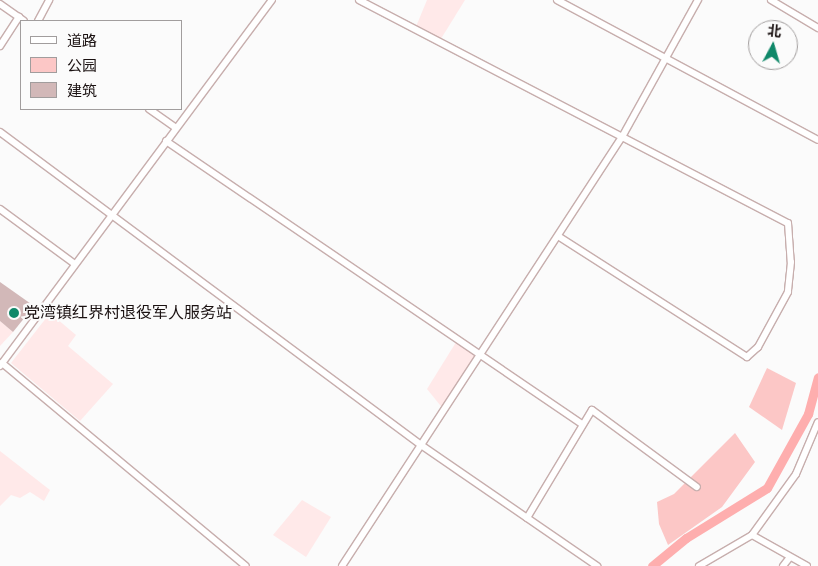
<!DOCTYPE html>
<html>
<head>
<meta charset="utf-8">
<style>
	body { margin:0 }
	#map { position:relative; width:818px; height:566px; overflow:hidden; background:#fbfbfb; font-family:Roboto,"Noto Sans SC",sans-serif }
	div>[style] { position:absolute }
	.built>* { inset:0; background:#ffe9e9 }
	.green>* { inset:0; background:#fcc7c6 }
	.canal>* { height:9px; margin:-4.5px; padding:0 4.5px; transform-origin:4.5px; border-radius:4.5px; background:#feaeae }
	.building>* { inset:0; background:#d2b8b8 }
	.roads { filter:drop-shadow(1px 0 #c7aead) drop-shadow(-1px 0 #c7aead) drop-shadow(0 1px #c7aead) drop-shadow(0 -1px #c7aead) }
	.minor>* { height:6px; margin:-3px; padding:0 3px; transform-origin:3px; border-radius:3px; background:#fff }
	.dots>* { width:14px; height:14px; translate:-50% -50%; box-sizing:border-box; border:2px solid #fbfbfb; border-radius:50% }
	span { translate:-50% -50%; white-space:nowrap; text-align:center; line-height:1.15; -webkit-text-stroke:4px #fbfbfb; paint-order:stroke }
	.poi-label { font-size:16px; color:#1a1111 }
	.left { translate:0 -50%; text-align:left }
	.legend { position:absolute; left:20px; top:20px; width:162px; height:90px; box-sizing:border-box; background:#fbfbfb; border:1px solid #a19d9d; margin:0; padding:6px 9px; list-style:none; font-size:15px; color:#1a1111 }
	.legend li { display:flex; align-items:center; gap:10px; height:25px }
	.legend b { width:25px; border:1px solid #a19d9d }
	.north { position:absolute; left:748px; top:20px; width:50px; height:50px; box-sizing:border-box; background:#fbfbfb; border:1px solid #a19d9d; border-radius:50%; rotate:6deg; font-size:14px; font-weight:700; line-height:20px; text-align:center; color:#1a1111 }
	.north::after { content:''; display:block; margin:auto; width:18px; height:22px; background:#108869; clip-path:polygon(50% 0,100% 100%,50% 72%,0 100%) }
</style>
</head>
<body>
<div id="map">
	<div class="built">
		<i style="clip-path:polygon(427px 0,465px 0,439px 42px,415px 29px)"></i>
		<i style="clip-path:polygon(50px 313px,76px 335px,68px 346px,113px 384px,80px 421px,11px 363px)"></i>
		<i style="clip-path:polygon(0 321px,13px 332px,0 346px)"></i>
		<i style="clip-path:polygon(458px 339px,480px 354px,444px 410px,427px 389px)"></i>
		<i style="clip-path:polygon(0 451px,50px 490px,44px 501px,30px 492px,20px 498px,11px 495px,0 506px)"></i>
		<i style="clip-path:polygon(302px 500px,331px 517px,306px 557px,273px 535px)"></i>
	</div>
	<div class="green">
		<i style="clip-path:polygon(767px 368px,796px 383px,782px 430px,749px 407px)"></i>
		<i style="clip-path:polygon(735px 433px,755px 462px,722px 507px,668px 545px,659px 524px,657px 502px,674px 494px)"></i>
	</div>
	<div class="canal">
		<i style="left:652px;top:566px;width:44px;rotate:-39.5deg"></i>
		<i style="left:686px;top:538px;width:95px;rotate:-31.7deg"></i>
		<i style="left:767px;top:488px;width:85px;rotate:-61deg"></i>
		<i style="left:808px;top:414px;width:38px;rotate:-75deg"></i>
	</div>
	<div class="building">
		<i style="clip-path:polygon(0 282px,34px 306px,13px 332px,0 321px)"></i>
	</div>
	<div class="roads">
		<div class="minor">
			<i style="left:359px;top:0;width:483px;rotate:27.5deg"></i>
			<i style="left:788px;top:223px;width:39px;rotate:86deg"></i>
			<i style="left:791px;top:262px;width:30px;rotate:96deg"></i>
			<i style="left:788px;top:292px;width:63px;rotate:118.6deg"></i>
			<i style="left:758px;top:347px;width:15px;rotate:138deg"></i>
			<i style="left:747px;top:357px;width:224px;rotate:-147.4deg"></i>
			<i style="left:557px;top:0;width:296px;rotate:28.2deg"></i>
			<i style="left:771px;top:0;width:55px;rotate:30.8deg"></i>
			<i style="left:0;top:4px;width:29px;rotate:35deg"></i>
			<i style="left:38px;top:21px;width:24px;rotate:-62deg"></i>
			<i style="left:0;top:46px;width:35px;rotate:-57deg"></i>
			<i style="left:149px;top:109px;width:33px;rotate:35deg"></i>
			<i style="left:0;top:132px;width:525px;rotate:36.63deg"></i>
			<i style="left:421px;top:445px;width:214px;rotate:34.5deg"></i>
			<i style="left:166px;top:141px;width:503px;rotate:34.23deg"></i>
			<i style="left:0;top:209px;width:93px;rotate:36.3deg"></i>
			<i style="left:2px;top:363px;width:317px;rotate:39.8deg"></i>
			<i style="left:0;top:366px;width:456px;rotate:-53.4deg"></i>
			<i style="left:527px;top:518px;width:126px;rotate:-59deg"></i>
			<i style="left:592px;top:410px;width:130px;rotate:36.3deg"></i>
			<i style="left:752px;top:535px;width:63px;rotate:29.4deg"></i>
			<i style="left:342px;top:566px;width:512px;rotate:-56.87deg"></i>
			<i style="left:622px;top:137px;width:157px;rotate:-61deg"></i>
			<i style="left:699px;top:566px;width:61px;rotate:-30.3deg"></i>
			<i style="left:752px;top:535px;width:75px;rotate:-54.2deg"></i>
			<i style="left:796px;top:474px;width:56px;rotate:-67.1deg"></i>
			<i style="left:783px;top:566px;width:11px;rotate:-52deg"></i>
		</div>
	</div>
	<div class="dots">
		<i style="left:14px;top:313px;background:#108869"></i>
	</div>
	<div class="poi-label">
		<span class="left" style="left:24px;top:313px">党湾镇红界村退役军人服务站</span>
	</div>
	<ul class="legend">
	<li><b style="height:6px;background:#fff"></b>道路</li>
	<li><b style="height:14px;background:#fcc7c6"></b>公园</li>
	<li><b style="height:14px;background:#d2b8b8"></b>建筑</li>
	</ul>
	<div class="north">北</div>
</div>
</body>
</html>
